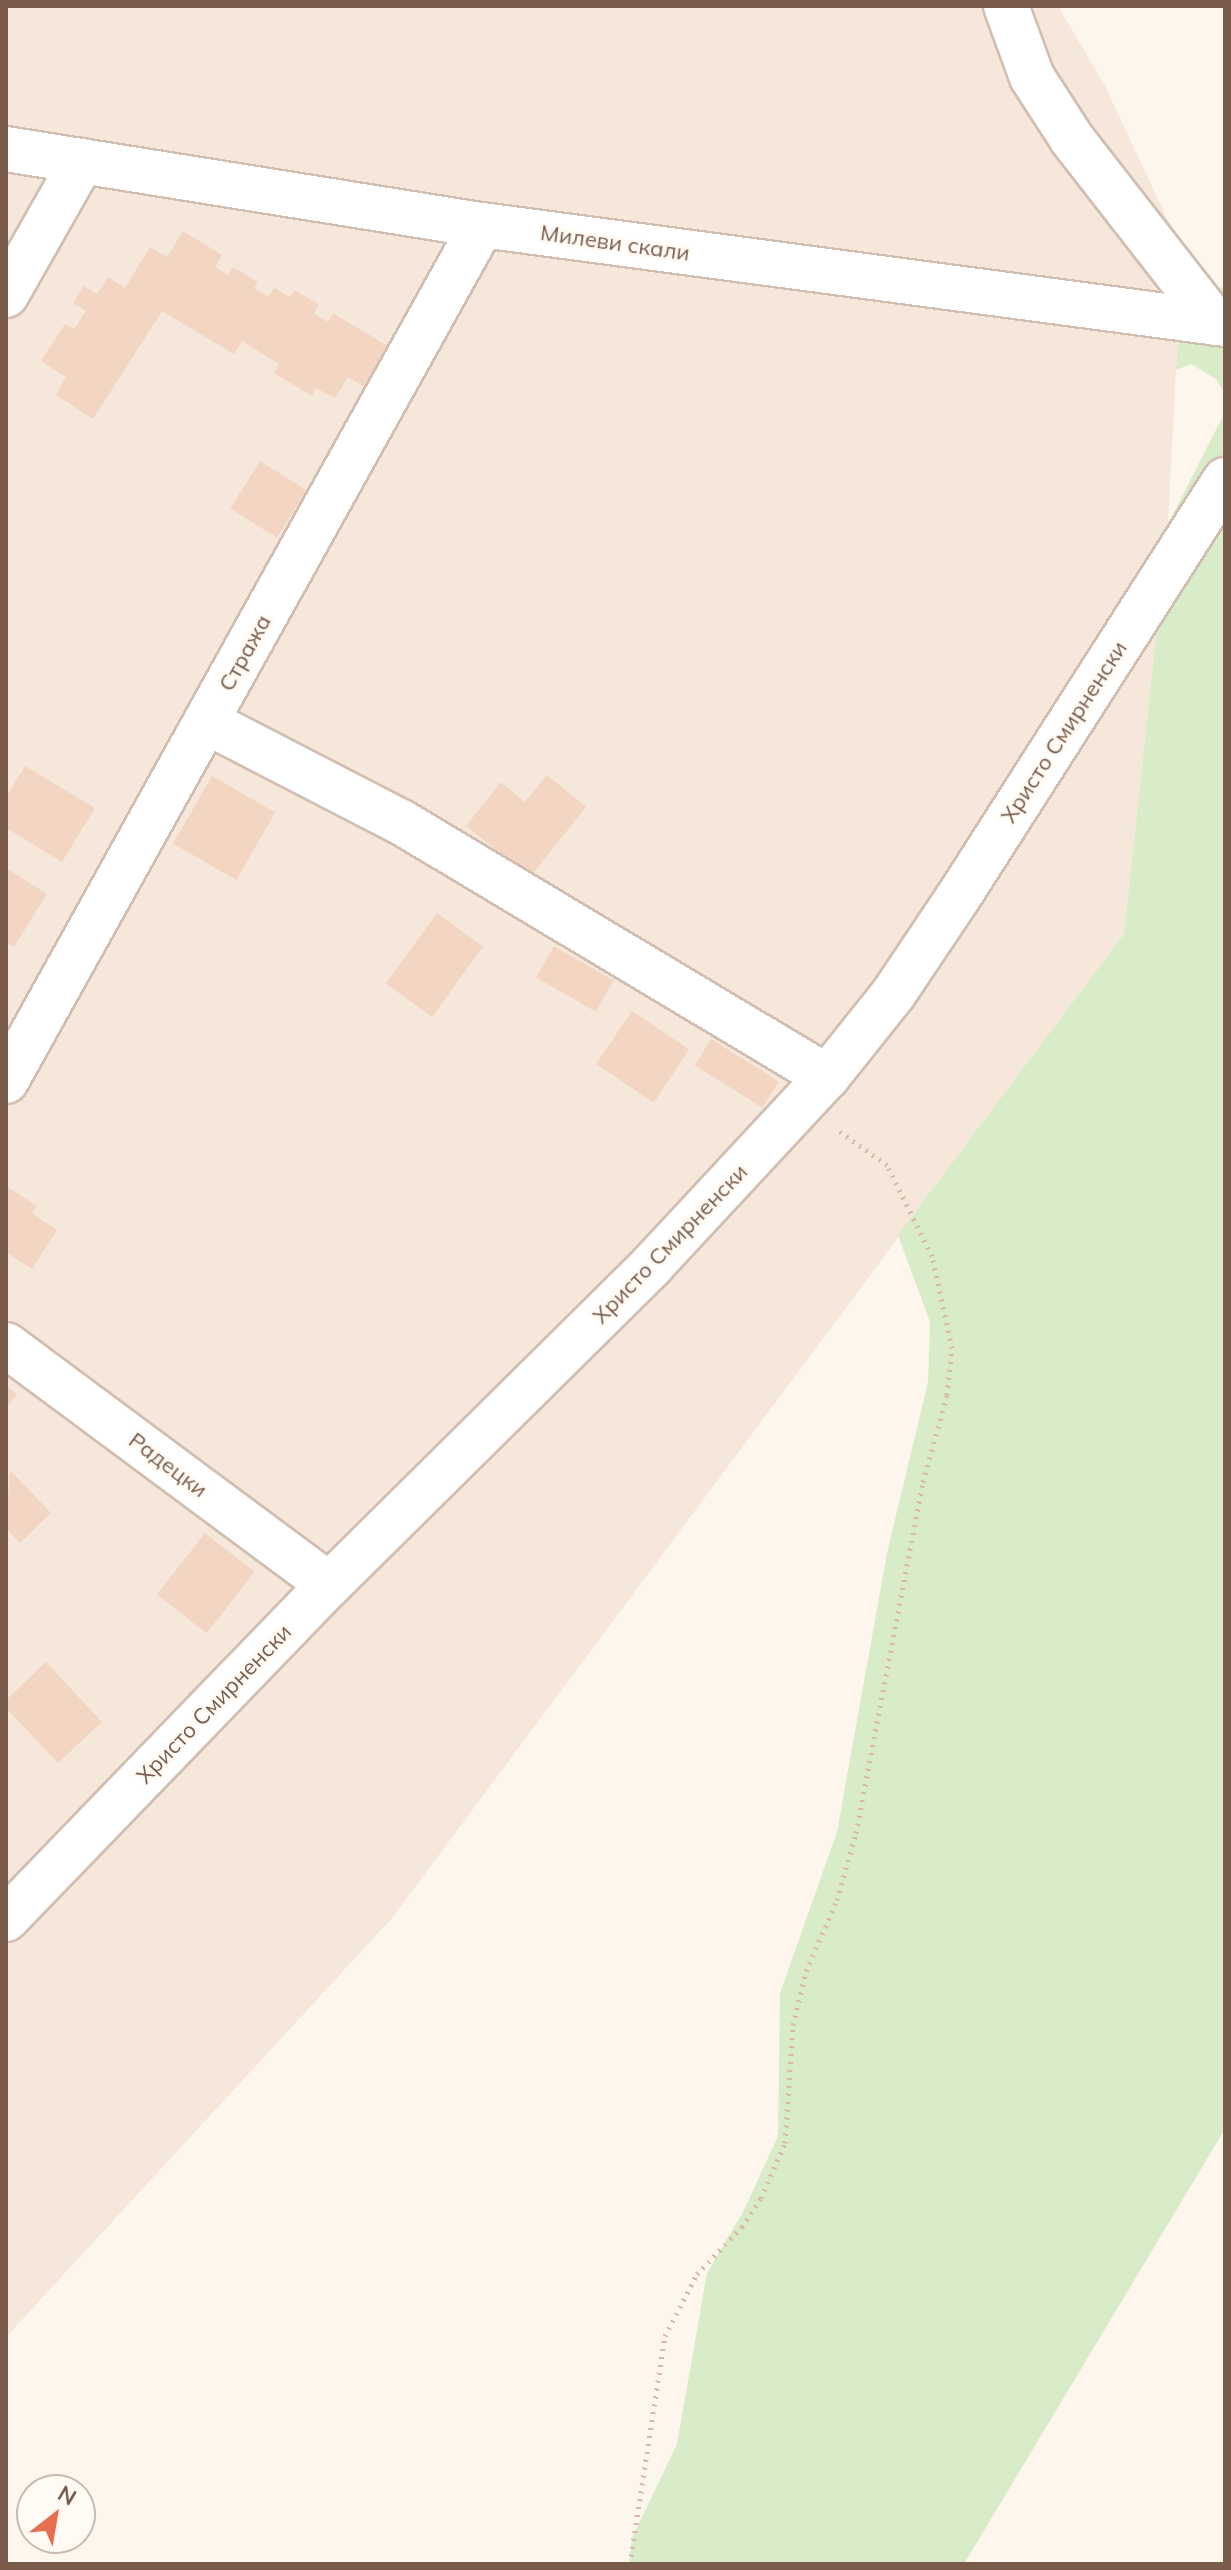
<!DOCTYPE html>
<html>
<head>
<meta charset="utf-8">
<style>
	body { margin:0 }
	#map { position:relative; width:1231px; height:2570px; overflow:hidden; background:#fdf6ec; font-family:Mulish,sans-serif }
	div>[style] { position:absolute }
	.residential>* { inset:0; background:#f5e8da }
	.green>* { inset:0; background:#d8ecc9 }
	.building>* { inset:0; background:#f3d5c3; transform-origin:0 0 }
	.path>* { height:5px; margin-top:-2.5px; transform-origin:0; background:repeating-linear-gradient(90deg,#d9b8a5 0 2px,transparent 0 8px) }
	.roads { filter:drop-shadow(2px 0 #d1beb0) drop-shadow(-2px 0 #d1beb0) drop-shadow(0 2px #d1beb0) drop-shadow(0 -2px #d1beb0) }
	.minor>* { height:44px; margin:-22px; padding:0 22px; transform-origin:22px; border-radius:22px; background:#fff }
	span { translate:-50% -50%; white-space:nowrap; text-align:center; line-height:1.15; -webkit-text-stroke:6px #fffaf3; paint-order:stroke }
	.street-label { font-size:22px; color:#7a5c4d }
	.frame { position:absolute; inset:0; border:8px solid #7a5c4d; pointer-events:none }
	.north { position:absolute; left:16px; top:2474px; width:80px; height:80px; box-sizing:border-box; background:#fffaf3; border:2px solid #cabbb1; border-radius:50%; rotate:31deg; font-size:22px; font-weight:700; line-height:32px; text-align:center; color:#7a5c4d }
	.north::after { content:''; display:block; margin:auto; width:28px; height:36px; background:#e76f51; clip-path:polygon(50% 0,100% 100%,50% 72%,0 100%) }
</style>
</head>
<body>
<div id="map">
	<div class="residential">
		<i style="clip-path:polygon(6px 6px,1058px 6px,1105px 86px,1189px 265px,1176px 370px,1168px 524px,1124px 934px,392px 1918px,6px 2337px)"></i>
	</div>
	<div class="green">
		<i style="clip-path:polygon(1225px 287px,1225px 394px,1216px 379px,1191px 364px,1176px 370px,1184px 292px)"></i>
		<i style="clip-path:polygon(1225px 412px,1225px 2129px,964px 2564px,629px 2564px,632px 2538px,677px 2444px,707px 2273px,743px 2212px,778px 2136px,780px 1993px,837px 1832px,887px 1553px,928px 1382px,930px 1322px,898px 1235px,1124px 934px,1168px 524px)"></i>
	</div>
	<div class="building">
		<i style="clip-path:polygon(183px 231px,222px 255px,215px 267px,228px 275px,233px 267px,258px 282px,254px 288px,268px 297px,274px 288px,290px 297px,294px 290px,319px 304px,314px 314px,328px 322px,333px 313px,388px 346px,364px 387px,348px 377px,335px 398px,316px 388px,312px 396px,274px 373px,279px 364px,242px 341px,234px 354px,162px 311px,93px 419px,56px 395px,66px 377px,41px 361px,65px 324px,74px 329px,86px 311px,73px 303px,84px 286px,97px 294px,108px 277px,125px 288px,150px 247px,167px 257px)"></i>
		<i style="left:260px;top:461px;width:55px;height:56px;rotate:32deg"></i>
		<i style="clip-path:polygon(25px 766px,95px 808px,62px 862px,6px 828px,6px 797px)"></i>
		<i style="clip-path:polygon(547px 775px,586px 807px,530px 877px,466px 826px,501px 782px,525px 802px)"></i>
		<i style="left:212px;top:776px;width:73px;height:78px;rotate:30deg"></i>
		<i style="clip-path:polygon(6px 868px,47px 894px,14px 947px,6px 942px)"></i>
		<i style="left:437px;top:913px;width:57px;height:87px;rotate:36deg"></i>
		<i style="left:554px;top:946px;width:69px;height:36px;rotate:30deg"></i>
		<i style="left:632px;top:1011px;width:69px;height:64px;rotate:34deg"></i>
		<i style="left:711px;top:1039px;width:80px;height:31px;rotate:32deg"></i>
		<i style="clip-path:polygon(6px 1186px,37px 1206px,32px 1213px,57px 1230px,32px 1269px,6px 1252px)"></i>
		<i style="clip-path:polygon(6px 1386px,17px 1394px,6px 1408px)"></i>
		<i style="clip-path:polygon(10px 1470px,51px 1513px,20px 1543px,6px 1528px)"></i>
		<i style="left:205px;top:1533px;width:63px;height:78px;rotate:38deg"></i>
		<i style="clip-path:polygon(46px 1662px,102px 1722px,58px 1763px,6px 1708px,6px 1700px)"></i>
	</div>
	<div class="path">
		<i style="left:630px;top:2564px;width:231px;rotate:-81.3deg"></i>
		<i style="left:665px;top:2336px;width:70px;rotate:-62.7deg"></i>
		<i style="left:697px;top:2274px;width:65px;rotate:-46.2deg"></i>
		<i style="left:742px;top:2227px;width:35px;rotate:-57deg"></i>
		<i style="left:761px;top:2198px;width:60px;rotate:-66.4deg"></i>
		<i style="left:785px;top:2143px;width:118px;rotate:-86.1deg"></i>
		<i style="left:793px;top:2025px;width:56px;rotate:-76.5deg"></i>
		<i style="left:806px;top:1971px;width:77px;rotate:-66.4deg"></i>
		<i style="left:837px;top:1900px;width:70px;rotate:-74.2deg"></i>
		<i style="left:856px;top:1833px;width:357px;rotate:-79.2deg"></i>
		<i style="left:923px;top:1482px;width:90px;rotate:-74.6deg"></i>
		<i style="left:947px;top:1395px;width:47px;rotate:-83.9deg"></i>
		<i style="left:952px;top:1348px;width:94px;rotate:-102.3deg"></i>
		<i style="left:932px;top:1256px;width:102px;rotate:-116.3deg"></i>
		<i style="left:887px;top:1165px;width:64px;rotate:-144.6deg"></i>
	</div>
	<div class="roads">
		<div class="minor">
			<i style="left:1006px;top:6px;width:76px;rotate:69.9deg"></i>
			<i style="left:1032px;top:77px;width:74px;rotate:57.2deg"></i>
			<i style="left:1072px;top:139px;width:233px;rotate:52.1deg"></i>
			<i style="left:6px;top:149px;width:482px;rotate:9.1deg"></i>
			<i style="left:482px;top:225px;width:750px;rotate:7.59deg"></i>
			<i style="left:6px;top:295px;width:154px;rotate:-60.4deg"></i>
			<i style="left:207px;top:722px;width:218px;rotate:27.3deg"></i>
			<i style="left:401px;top:822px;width:496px;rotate:30.9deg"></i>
			<i style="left:6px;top:1081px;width:979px;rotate:-60.92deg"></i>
			<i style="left:6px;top:1345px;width:402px;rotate:36.6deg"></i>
			<i style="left:6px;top:1919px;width:465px;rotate:-46deg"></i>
			<i style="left:329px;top:1585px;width:455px;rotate:-44.7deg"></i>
			<i style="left:652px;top:1265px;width:257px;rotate:-47.1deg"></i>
			<i style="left:827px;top:1077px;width:107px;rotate:-51.4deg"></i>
			<i style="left:894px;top:993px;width:117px;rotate:-56.2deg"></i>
			<i style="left:959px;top:896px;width:494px;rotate:-57.4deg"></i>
		</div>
	</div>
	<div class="street-label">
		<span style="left:615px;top:243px;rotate:8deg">Милеви скали</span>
		<span style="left:245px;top:653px;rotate:-61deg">Стража</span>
		<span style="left:1064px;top:732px;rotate:-57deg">Христо Смирненски</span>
		<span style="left:670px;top:1244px;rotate:-46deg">Христо Смирненски</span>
		<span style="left:168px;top:1465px;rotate:37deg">Радецки</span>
		<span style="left:214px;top:1704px;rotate:-46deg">Христо Смирненски</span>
	</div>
	<div class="frame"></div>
	<div class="north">N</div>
</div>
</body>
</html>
